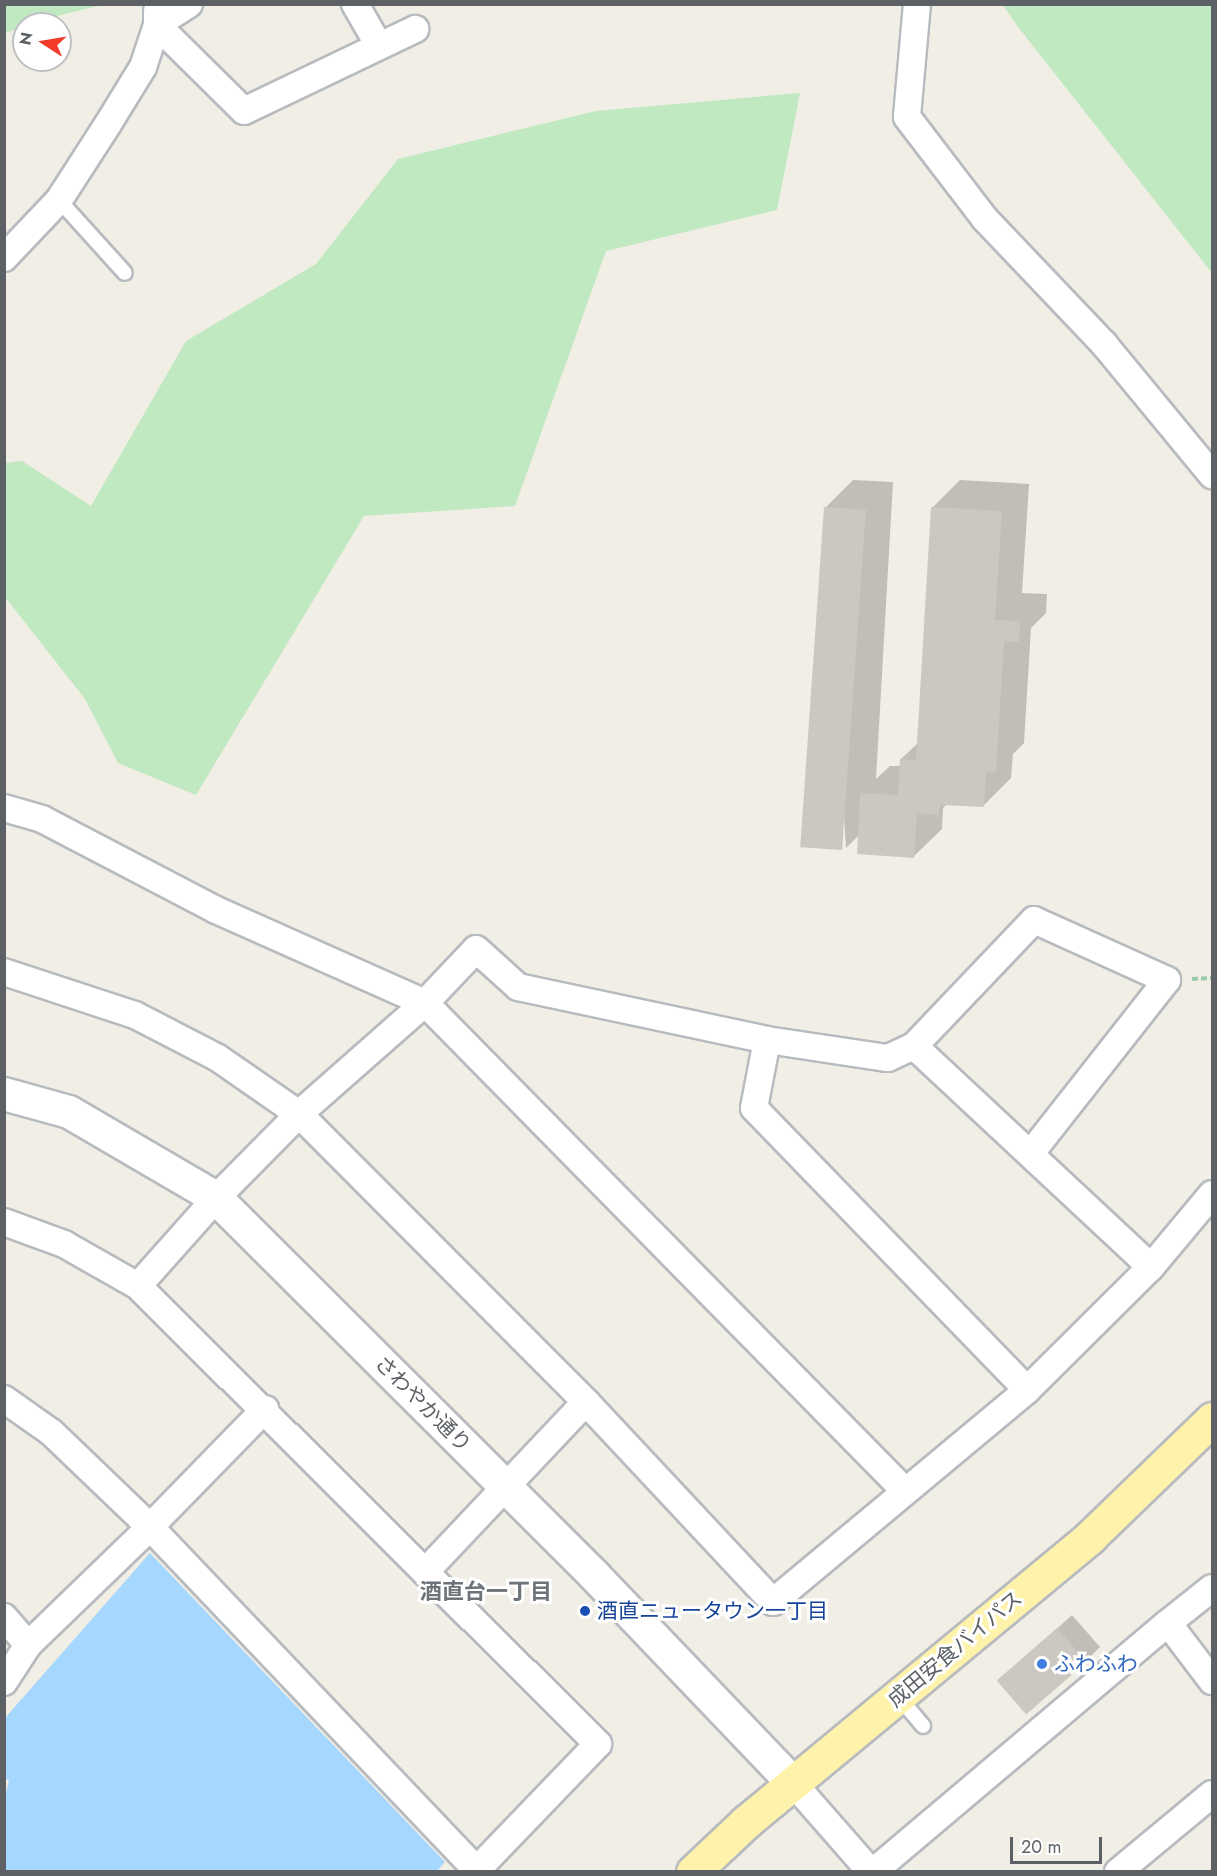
<!DOCTYPE html>
<html>
<head>
<meta charset="utf-8">
<style>
	body { margin:0 }
	#map { position:relative; width:1217px; height:1876px; overflow:hidden; background:#f0eee5; font-family:Jost,"Noto Sans JP",sans-serif }
	div>[style] { position:absolute }
	.green>* { inset:0; background:#c0e9c1 }
	.water>* { inset:0; background:#a6d7ff }
	.shadow>* { inset:0; background:#0003 }
	.building>* { inset:0; background:#cbc8c2; transform-origin:0 0 }
	.path>* { height:4px; margin-top:-2px; transform-origin:0; background:repeating-linear-gradient(90deg,#98caa7 0 6px,transparent 0 9px) }
	.roads { filter:drop-shadow(2px 0 #b7bbbf) drop-shadow(-2px 0 #b7bbbf) drop-shadow(0 2px #b7bbbf) drop-shadow(0 -2px #b7bbbf) }
	.service>* { height:14px; margin:-7px; padding:0 7px; transform-origin:7px; border-radius:7px; background:#fff }
	.minor>* { height:26px; margin:-13px; padding:0 13px; transform-origin:13px; border-radius:13px; background:#fff }
	.tertiary>* { height:32px; margin:-16px; padding:0 16px; transform-origin:16px; border-radius:16px; background:#fff }
	.primary>* { height:33px; margin:-16.5px; padding:0 16.5px; transform-origin:16.5px; border-radius:16.5px; background:#fff2ab }
	.dots>* { width:16px; height:16px; translate:-50% -50%; box-sizing:border-box; border:3px solid #fff; border-radius:50% }
	span { translate:-50% -50%; white-space:nowrap; text-align:center; line-height:1.15; -webkit-text-stroke:6px #fff; paint-order:stroke }
	.street-label { font-size:21px; color:#5d6166 }
	.transit-label { font-size:21px; color:#164399 }
	.left { translate:0 -50%; text-align:left }
	.shop-label { font-size:21px; color:#366cbe }
	.neighbourhood-label { font-size:22px; color:#6d7378; font-weight:700 }
	.frame { position:absolute; inset:0; border:6px solid #5d6166; pointer-events:none }
	.north { position:absolute; left:12px; top:12px; width:60px; height:60px; box-sizing:border-box; background:#fff; border:2px solid #bec0c2; border-radius:50%; rotate:282deg; font-size:16px; font-weight:700; line-height:24px; text-align:center; color:#5d6166 }
	.north::after { content:''; display:block; margin:auto; width:21px; height:27px; background:#f33a28; clip-path:polygon(50% 0,100% 100%,50% 72%,0 100%) }
	.scale { position:absolute; left:1010px; top:1837px; width:92px; height:27px; box-sizing:border-box; border:3px solid #5d6166; border-top:0; padding-left:8px; font-size:18px; line-height:21px; white-space:nowrap; color:#5d6166; -webkit-text-stroke:4px #fff; paint-order:stroke }
</style>
</head>
<body>
<div id="map">
	<div class="green">
		<i style="clip-path:polygon(5px 4px,102px 4px,102px 5px,24px 24px,24px 27px,5px 33px)"></i>
		<i style="clip-path:polygon(1003px 5px,1212px 5px,1212px 273px,1018px 27px)"></i>
		<i style="clip-path:polygon(800px 93px,777px 210px,606px 251px,515px 506px,364px 516px,196px 795px,118px 763px,85px 699px,5px 597px,5px 463px,22px 461px,91px 506px,186px 341px,316px 264px,398px 159px,596px 111px)"></i>
	</div>
	<div class="water">
		<i style="clip-path:polygon(150px 1553px,445px 1862px,437px 1871px,5px 1871px,5px 1797px,9px 1780px,5px 1779px,5px 1718px)"></i>
	</div>
	<div class="shadow">
		<i style="clip-path:polygon(853px 480px,893px 482px,876px 779px,890px 766px,901px 766px,901px 759px,919px 742px,932px 508px,960px 480px,1029px 484px,1022px 593px,1047px 594px,1046px 613px,1031px 628px,1024px 743px,1013px 754px,1011px 778px,983px 806px,947px 804px,943px 808px,942px 829px,914px 856px,859px 835px,846px 848px,825px 508px)"></i>
		<i style="clip-path:polygon(1072px 1615px,1100px 1647px,1086px 1661px,999px 1681px)"></i>
	</div>
	<div class="building">
		<i style="left:824px;top:507px;width:42px;height:341px;rotate:4deg"></i>
		<i style="clip-path:polygon(931px 507px,1002px 511px,995px 620px,1020px 621px,1019px 642px,1004px 641px,996px 772px,986px 771px,984px 807px,940px 805px,939px 815px,917px 813px,914px 858px,857px 854px,860px 793px,898px 795px,900px 759px,916px 760px)"></i>
		<i style="left:1057px;top:1628px;width:45px;height:80px;rotate:49deg"></i>
	</div>
	<div class="path">
		<i style="left:1192px;top:979px;width:20px;rotate:-3deg"></i>
	</div>
	<div class="roads">
		<div class="service">
			<i style="left:59px;top:200px;width:98px;rotate:47.9deg"></i>
			<i style="left:898px;top:1696px;width:39px;rotate:50deg"></i>
		</div>
		<div class="minor">
			<i style="left:189px;top:4px;width:38px;rotate:147deg"></i>
			<i style="left:157px;top:25px;width:122px;rotate:44.7deg"></i>
			<i style="left:244px;top:111px;width:190px;rotate:-25.6deg"></i>
			<i style="left:355px;top:4px;width:46px;rotate:60.1deg"></i>
			<i style="left:917px;top:4px;width:113px;rotate:95.1deg"></i>
			<i style="left:907px;top:117px;width:128px;rotate:52.6deg"></i>
			<i style="left:985px;top:219px;width:173px;rotate:46.4deg"></i>
			<i style="left:1104px;top:344px;width:170px;rotate:50.5deg"></i>
			<i style="left:4px;top:258px;width:80px;rotate:-46.5deg"></i>
			<i style="left:59px;top:200px;width:90px;rotate:-57.2deg"></i>
			<i style="left:108px;top:124px;width:67px;rotate:-58.4deg"></i>
			<i style="left:143px;top:67px;width:44px;rotate:-71.6deg"></i>
			<i style="left:157px;top:25px;width:14px;rotate:-90deg"></i>
			<i style="left:4px;top:808px;width:40px;rotate:16deg"></i>
			<i style="left:42px;top:819px;width:196px;rotate:27.6deg"></i>
			<i style="left:216px;top:910px;width:229px;rotate:24deg"></i>
			<i style="left:425px;top:1003px;width:683px;rotate:45.47deg"></i>
			<i style="left:4px;top:972px;width:138px;rotate:18.2deg"></i>
			<i style="left:135px;top:1015px;width:93px;rotate:27.4deg"></i>
			<i style="left:218px;top:1058px;width:98px;rotate:34.7deg"></i>
			<i style="left:299px;top:1114px;width:407px;rotate:45.1deg"></i>
			<i style="left:586px;top:1402px;width:274px;rotate:46.9deg"></i>
			<i style="left:773px;top:1602px;width:331px;rotate:-39.8deg"></i>
			<i style="left:1027px;top:1390px;width:175px;rotate:-44.8deg"></i>
			<i style="left:1151px;top:1267px;width:95px;rotate:-50.1deg"></i>
			<i style="left:767px;top:1040px;width:69px;rotate:100.8deg"></i>
			<i style="left:754px;top:1108px;width:392px;rotate:45.9deg"></i>
			<i style="left:914px;top:1046px;width:324px;rotate:43deg"></i>
			<i style="left:4px;top:1222px;width:64px;rotate:20.1deg"></i>
			<i style="left:64px;top:1244px;width:85px;rotate:29.6deg"></i>
			<i style="left:138px;top:1286px;width:649px;rotate:44.88deg"></i>
			<i style="left:598px;top:1744px;width:178px;rotate:133.9deg"></i>
			<i style="left:138px;top:1286px;width:118px;rotate:-48.4deg"></i>
			<i style="left:216px;top:1198px;width:118px;rotate:-45.3deg"></i>
			<i style="left:299px;top:1114px;width:168px;rotate:-41.4deg"></i>
			<i style="left:425px;top:1003px;width:74px;rotate:-46.6deg"></i>
			<i style="left:476px;top:949px;width:57px;rotate:42.1deg"></i>
			<i style="left:518px;top:987px;width:255px;rotate:12deg"></i>
			<i style="left:767px;top:1040px;width:122px;rotate:8.5deg"></i>
			<i style="left:888px;top:1058px;width:29px;rotate:-25deg"></i>
			<i style="left:914px;top:1046px;width:174px;rotate:-46.4deg"></i>
			<i style="left:1034px;top:920px;width:146px;rotate:24.3deg"></i>
			<i style="left:1167px;top:980px;width:221px;rotate:128.2deg"></i>
			<i style="left:4px;top:1399px;width:57px;rotate:35.1deg"></i>
			<i style="left:51px;top:1432px;width:137px;rotate:43.8deg"></i>
			<i style="left:150px;top:1527px;width:474px;rotate:46.4deg"></i>
			<i style="left:425px;top:1572px;width:234px;rotate:-46.6deg"></i>
			<i style="left:4px;top:1617px;width:37px;rotate:49deg"></i>
			<i style="left:1168px;top:1623px;width:56px;rotate:-38.5deg"></i>
			<i style="left:4px;top:1682px;width:44px;rotate:-57deg"></i>
			<i style="left:28px;top:1645px;width:170px;rotate:-44deg"></i>
			<i style="left:150px;top:1527px;width:165px;rotate:-45.7deg"></i>
			<i style="left:793px;top:1783px;width:118px;rotate:48.8deg"></i>
			<i style="left:873px;top:1872px;width:386px;rotate:-40.2deg"></i>
			<i style="left:1168px;top:1623px;width:73px;rotate:52.8deg"></i>
			<i style="left:1118px;top:1872px;width:122px;rotate:-39.7deg"></i>
		</div>
		<div class="tertiary">
			<i style="left:4px;top:1094px;width:67px;rotate:15.5deg"></i>
			<i style="left:69px;top:1112px;width:170px;rotate:30.3deg"></i>
			<i style="left:216px;top:1198px;width:535px;rotate:44.92deg"></i>
			<i style="left:595px;top:1576px;width:286px;rotate:46.3deg"></i>
		</div>
		<div class="primary">
			<i style="left:693px;top:1872px;width:73px;rotate:-43.3deg"></i>
			<i style="left:746px;top:1822px;width:447px;rotate:-39.6deg"></i>
			<i style="left:1090px;top:1537px;width:170px;rotate:-44deg"></i>
		</div>
	</div>
	<div class="dots">
		<i style="left:585px;top:1611px;background:#1a4fb4"></i>
		<i style="left:1042px;top:1664px;background:#3f7fe0"></i>
	</div>
	<div class="street-label">
		<span style="left:423px;top:1404px;rotate:45deg">さわやか通り</span>
		<span style="left:955px;top:1649px;rotate:-40deg">成田安食バイパス</span>
	</div>
	<div class="transit-label">
		<span class="left" style="left:597px;top:1611px">酒直ニュータウン一丁目</span>
	</div>
	<div class="shop-label">
		<span class="left" style="left:1054px;top:1664px">ふわふわ</span>
	</div>
	<div class="neighbourhood-label">
		<span style="left:486px;top:1592px">酒直台一丁目</span>
	</div>
	<div class="frame"></div>
	<div class="north">N</div>
	<div class="scale">20 m</div>
</div>
</body>
</html>
